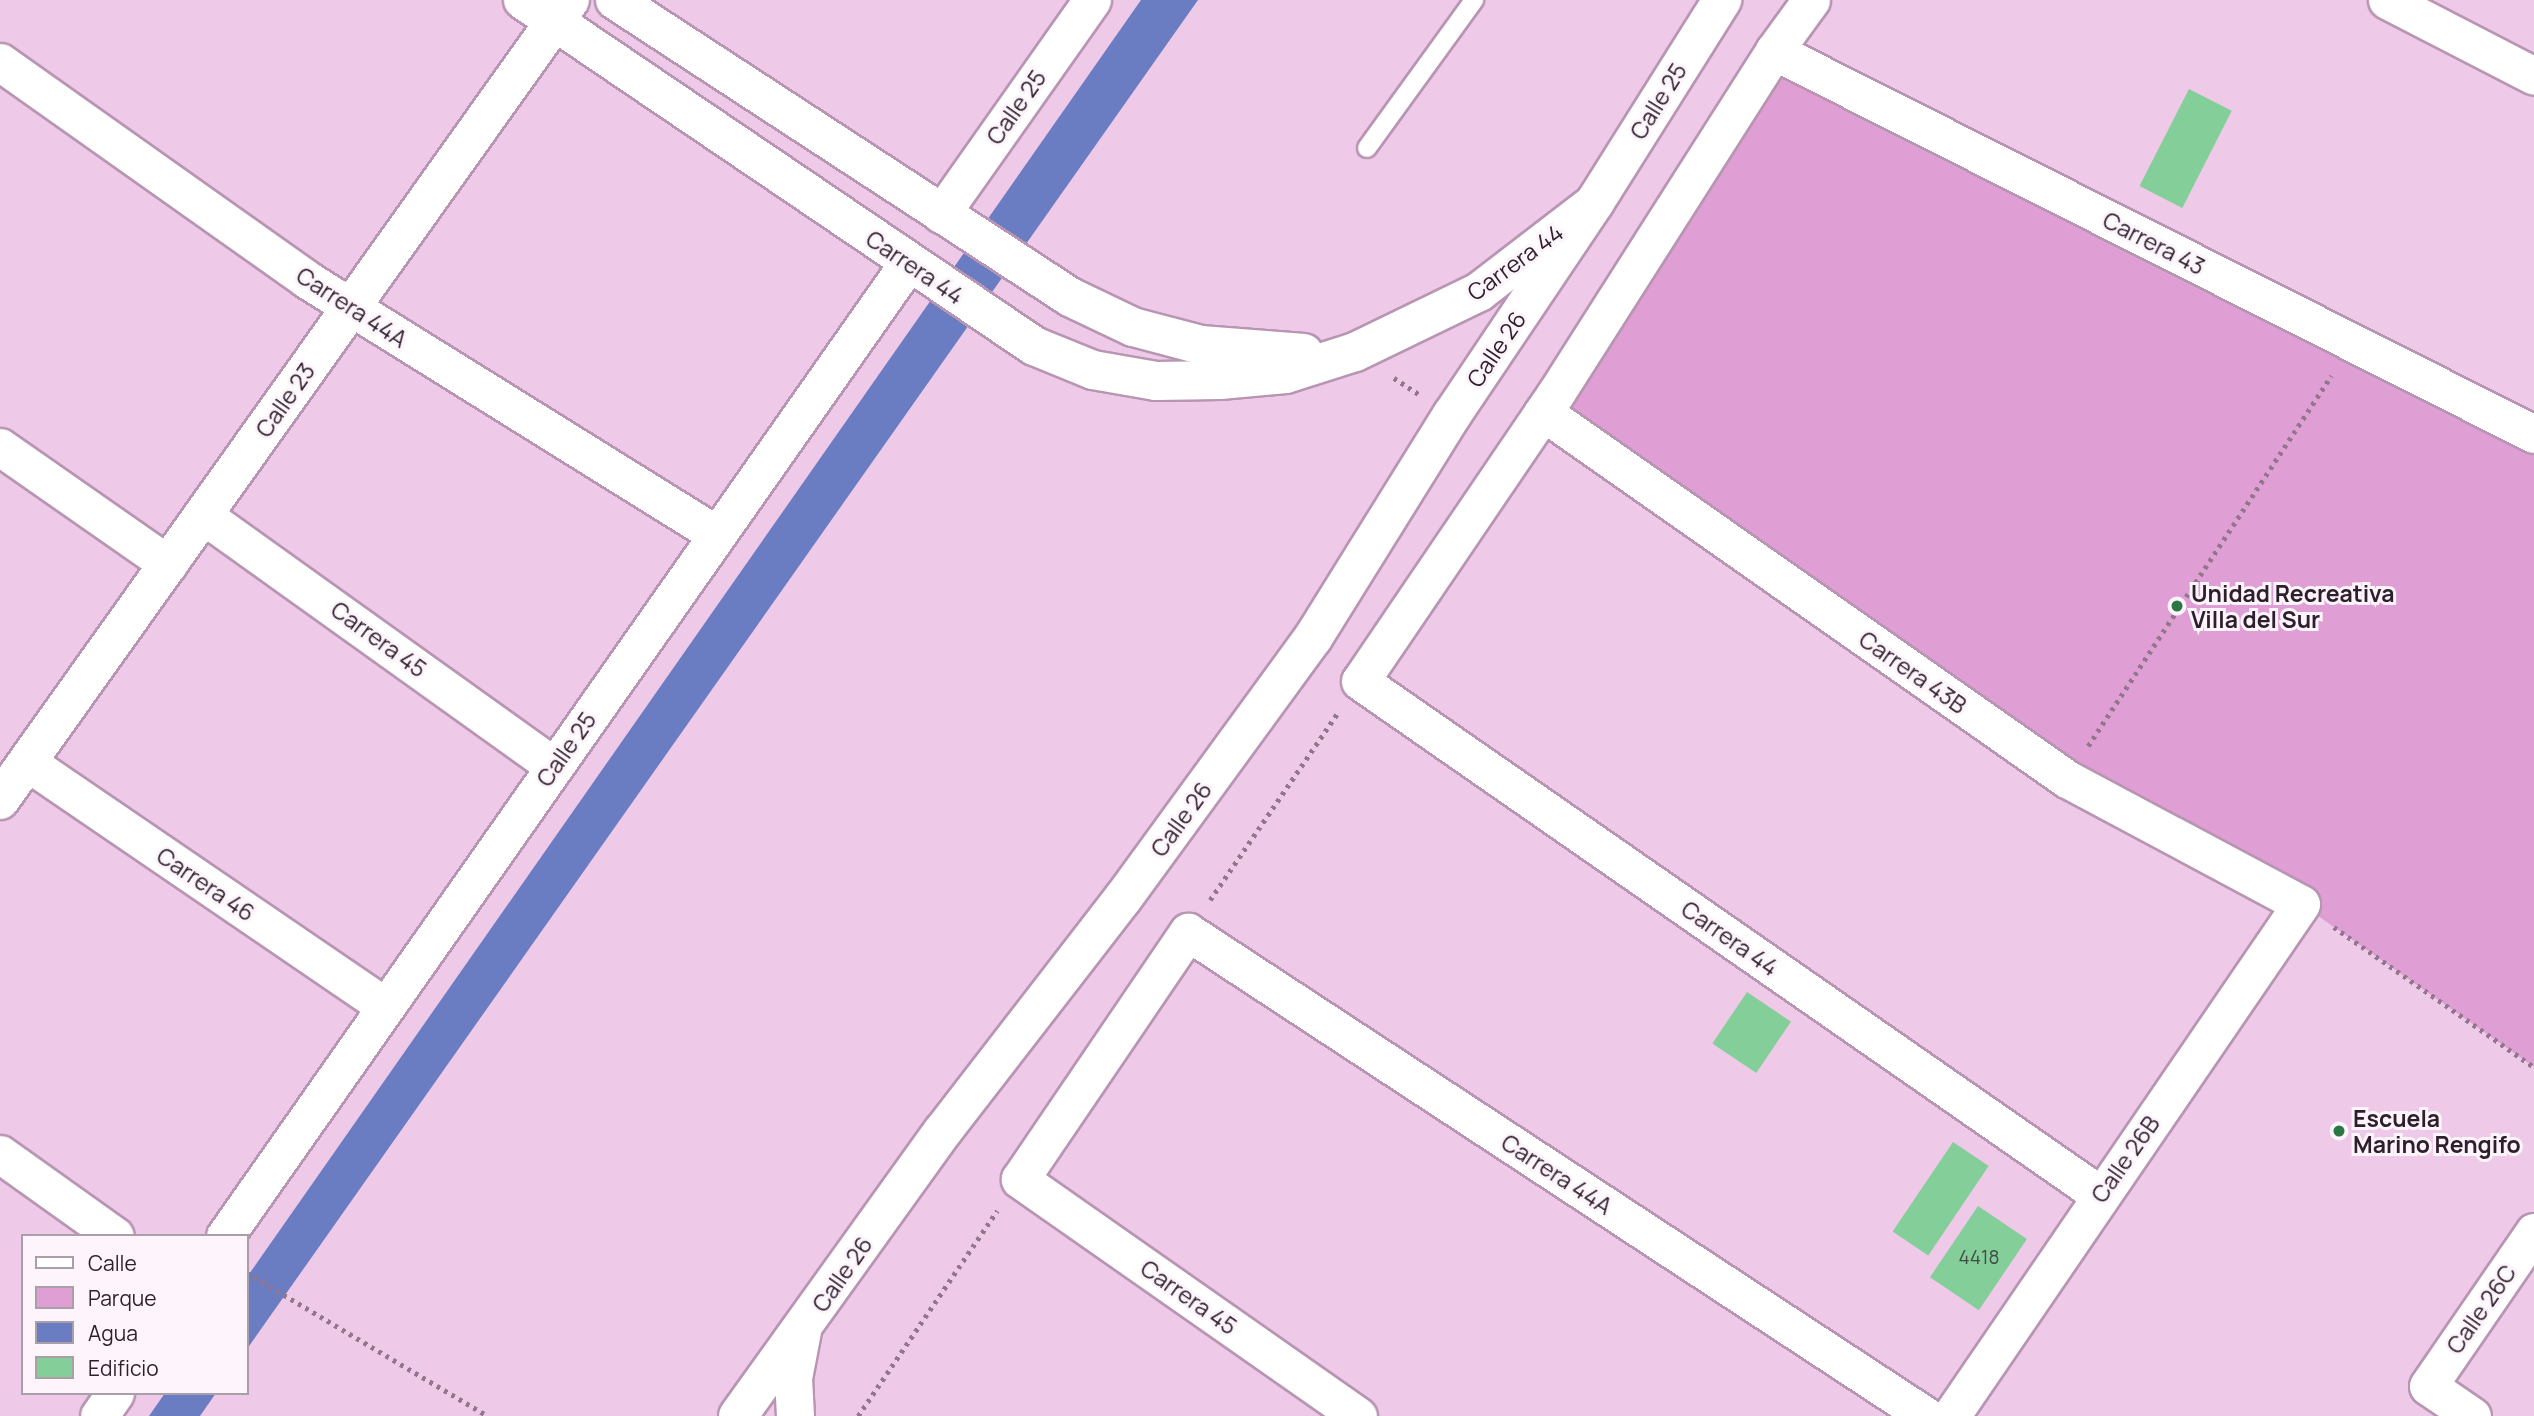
<!DOCTYPE html>
<html>
<head>
<meta charset="utf-8">
<style>
	body { margin:0 }
	#map { position:relative; width:2534px; height:1416px; overflow:hidden; background:#efc9e8; font-family:Manrope,sans-serif }
	div>[style] { position:absolute }
	.green>* { inset:0; background:#df9fd5 }
	.water>* { inset:0; background:#6b7dc2 }
	.building>* { inset:0; background:#84cf99; transform-origin:0 0 }
	.path>* { height:4.5px; margin-top:-2.25px; transform-origin:0; background:repeating-linear-gradient(90deg,#91768c 0 3.5px,transparent 0 8.5px) }
	.roads { filter:drop-shadow(2px 0 #b895b2) drop-shadow(-2px 0 #b895b2) drop-shadow(0 2px #b895b2) drop-shadow(0 -2px #b895b2) }
	.service>* { height:18px; margin:-9px; padding:0 9px; transform-origin:9px; border-radius:9px; background:#fff }
	.minor>* { height:37px; margin:-18.5px; padding:0 18.5px; transform-origin:18.5px; border-radius:18.5px; background:#fff }
	.secondary>* { height:38px; margin:-19px; padding:0 19px; transform-origin:19px; border-radius:19px; background:#fff }
	.primary>* { height:38px; margin:-19px; padding:0 19px; transform-origin:19px; border-radius:19px; background:#fff }
	.dots>* { width:19px; height:19px; translate:-50% -50%; box-sizing:border-box; border:4px solid #fdf5fb; border-radius:50% }
	span { translate:-50% -50%; white-space:nowrap; text-align:center; line-height:1.15; -webkit-text-stroke:6px #fdf5fb; paint-order:stroke }
	.number-label { font-size:19px; color:#434b46 }
	.number-label span { -webkit-text-stroke-width:0 }
	.street-label { font-size:23px; color:#2d1f2b }
	.poi-label { font-size:23px; color:#2d1f2b; font-weight:700 }
	.left { translate:0 -50%; text-align:left }
	.legend { position:absolute; left:21px; top:1234px; width:228px; height:161px; box-sizing:border-box; background:#fdf5fb; border:2px solid #aa9fa8; margin:0; padding:9px 12px; list-style:none; font-size:21px; color:#2d1f2b }
	.legend li { display:flex; align-items:center; gap:14px; height:35px }
	.legend b { width:35px; border:2px solid #aa9fa8 }
</style>
</head>
<body>
<div id="map">
	<div class="green">
		<i style="clip-path:polygon(1774px 51px,2534px 434px,2534px 1067px,2301px 904px,2067px 779px,1543px 412px)"></i>
	</div>
	<div class="water">
		<i style="clip-path:polygon(1141px 0,1198px 0,247px 1349px,247px 1277px)"></i>
		<i style="clip-path:polygon(165px 1393px,216px 1393px,200px 1416px,149px 1416px)"></i>
	</div>
	<div class="building">
		<i style="left:2189px;top:89px;width:48px;height:109px;rotate:27deg"></i>
		<i style="left:1747px;top:992px;width:53px;height:62px;rotate:34deg"></i>
		<i style="left:1953px;top:1142px;width:43px;height:108px;rotate:34deg"></i>
		<i style="left:1978px;top:1206px;width:59px;height:86px;rotate:34deg"></i>
	</div>
	<div class="path">
		<i style="left:1394px;top:378px;width:30px;rotate:33deg"></i>
		<i style="left:2088px;top:746px;width:443px;rotate:-56.7deg"></i>
		<i style="left:1210px;top:900px;width:225px;rotate:-55.7deg"></i>
		<i style="left:2334px;top:927px;width:244px;rotate:35deg"></i>
		<i style="left:247px;top:1273px;width:280px;rotate:30.7deg"></i>
		<i style="left:858px;top:1416px;width:248px;rotate:-55.9deg"></i>
	</div>
	<div class="roads">
		<div class="service">
			<i style="left:1367px;top:148px;width:183px;rotate:-54.1deg"></i>
		</div>
		<div class="minor">
			<i style="left:1811px;top:0;width:63px;rotate:126deg"></i>
			<i style="left:1774px;top:51px;width:406px;rotate:122.5deg"></i>
			<i style="left:1556px;top:393px;width:348px;rotate:124.2deg"></i>
			<i style="left:1360px;top:681px;width:901px;rotate:34.78deg"></i>
			<i style="left:2387px;top:0;width:165px;rotate:27.3deg"></i>
			<i style="left:1774px;top:51px;width:851px;rotate:26.75deg"></i>
			<i style="left:0;top:62px;width:375px;rotate:35.3deg"></i>
			<i style="left:306px;top:279px;width:483px;rotate:31.9deg"></i>
			<i style="left:941px;top:214px;width:262px;rotate:-54.8deg"></i>
			<i style="left:1543px;top:412px;width:640px;rotate:35.01deg"></i>
			<i style="left:2067px;top:779px;width:265px;rotate:28.1deg"></i>
			<i style="left:2301px;top:904px;width:620px;rotate:124.36deg"></i>
			<i style="left:0;top:447px;width:205px;rotate:34.9deg"></i>
			<i style="left:203px;top:515px;width:432px;rotate:35.6deg"></i>
			<i style="left:27px;top:762px;width:433px;rotate:34.3deg"></i>
			<i style="left:0;top:1154px;width:141px;rotate:35.5deg"></i>
			<i style="left:225px;top:1236px;width:1189px;rotate:-54.93deg"></i>
			<i style="left:99px;top:1416px;width:28px;rotate:-55deg"></i>
			<i style="left:795px;top:1416px;width:38px;rotate:-93deg"></i>
			<i style="left:793px;top:1378px;width:48px;rotate:-79.2deg"></i>
			<i style="left:1358px;top:1416px;width:413px;rotate:-145deg"></i>
			<i style="left:1020px;top:1179px;width:299px;rotate:-55.8deg"></i>
			<i style="left:1188px;top:932px;width:883px;rotate:33.26deg"></i>
			<i style="left:2472px;top:1416px;width:53px;rotate:-145.7deg"></i>
			<i style="left:2428px;top:1386px;width:187px;rotate:-55.5deg"></i>
		</div>
		<div class="secondary">
			<i style="left:523px;top:0;width:617px;rotate:34.1deg"></i>
			<i style="left:1034px;top:346px;width:64px;rotate:22.1deg"></i>
			<i style="left:1093px;top:370px;width:64px;rotate:9.9deg"></i>
			<i style="left:1156px;top:381px;width:64px;rotate:-0.9deg"></i>
			<i style="left:1220px;top:380px;width:66px;rotate:-5.2deg"></i>
			<i style="left:1286px;top:374px;width:72px;rotate:-17.7deg"></i>
			<i style="left:1355px;top:352px;width:138px;rotate:-25.8deg"></i>
			<i style="left:1479px;top:292px;width:138px;rotate:-37.6deg"></i>
			<i style="left:615px;top:0;width:543px;rotate:33.13deg"></i>
			<i style="left:1070px;top:297px;width:70px;rotate:25.5deg"></i>
			<i style="left:1133px;top:327px;width:70px;rotate:14.8deg"></i>
			<i style="left:1201px;top:345px;width:103px;rotate:4.4deg"></i>
		</div>
		<div class="primary">
			<i style="left:0;top:800px;width:982px;rotate:-54.53deg"></i>
			<i style="left:738px;top:1416px;width:351px;rotate:-54.3deg"></i>
			<i style="left:943px;top:1131px;width:296px;rotate:-52.3deg"></i>
			<i style="left:1124px;top:897px;width:321px;rotate:-53.9deg"></i>
			<i style="left:1313px;top:638px;width:263px;rotate:-58.1deg"></i>
			<i style="left:1452px;top:415px;width:257px;rotate:-56.1deg"></i>
			<i style="left:1595px;top:202px;width:239px;rotate:-57.8deg"></i>
		</div>
	</div>
	<div class="dots">
		<i style="left:2177px;top:606px;background:#2b7745"></i>
		<i style="left:2339px;top:1131px;background:#2b7745"></i>
	</div>
	<div class="number-label">
		<span style="left:1979px;top:1258px">4418</span>
	</div>
	<div class="street-label">
		<span style="left:1658px;top:101px;rotate:-58deg">Calle 25</span>
		<span style="left:1016px;top:107px;rotate:-55deg">Calle 25</span>
		<span style="left:2154px;top:243px;rotate:27deg">Carrera 43</span>
		<span style="left:1515px;top:262px;rotate:-36deg">Carrera 44</span>
		<span style="left:915px;top:267px;rotate:34deg">Carrera 44</span>
		<span style="left:352px;top:307px;rotate:33deg">Carrera 44A</span>
		<span style="left:1496px;top:349px;rotate:-56deg">Calle 26</span>
		<span style="left:285px;top:400px;rotate:-55deg">Calle 23</span>
		<span style="left:379px;top:639px;rotate:36deg">Carrera 45</span>
		<span style="left:1913px;top:672px;rotate:35deg">Carrera 43B</span>
		<span style="left:566px;top:749px;rotate:-55deg">Calle 25</span>
		<span style="left:1181px;top:819px;rotate:-54deg">Calle 26</span>
		<span style="left:206px;top:884px;rotate:34deg">Carrera 46</span>
		<span style="left:1730px;top:938px;rotate:35deg">Carrera 44</span>
		<span style="left:2125px;top:1159px;rotate:-55deg">Calle 26B</span>
		<span style="left:1557px;top:1174px;rotate:33deg">Carrera 44A</span>
		<span style="left:842px;top:1274px;rotate:-55deg">Calle 26</span>
		<span style="left:1189px;top:1297px;rotate:35deg">Carrera 45</span>
		<span style="left:2481px;top:1309px;rotate:-55deg">Calle 26C</span>
	</div>
	<div class="poi-label">
		<span class="left" style="left:2191px;top:606px">Unidad Recreativa<br>Villa del Sur</span>
		<span class="left" style="left:2353px;top:1131px">Escuela<br>Marino Rengifo</span>
	</div>
	<ul class="legend">
	<li><b style="height:9px;background:#fff"></b>Calle</li>
	<li><b style="height:19px;background:#df9fd5"></b>Parque</li>
	<li><b style="height:19px;background:#6b7dc2"></b>Agua</li>
	<li><b style="height:19px;background:#84cf99"></b>Edificio</li>
	</ul>
</div>
</body>
</html>
